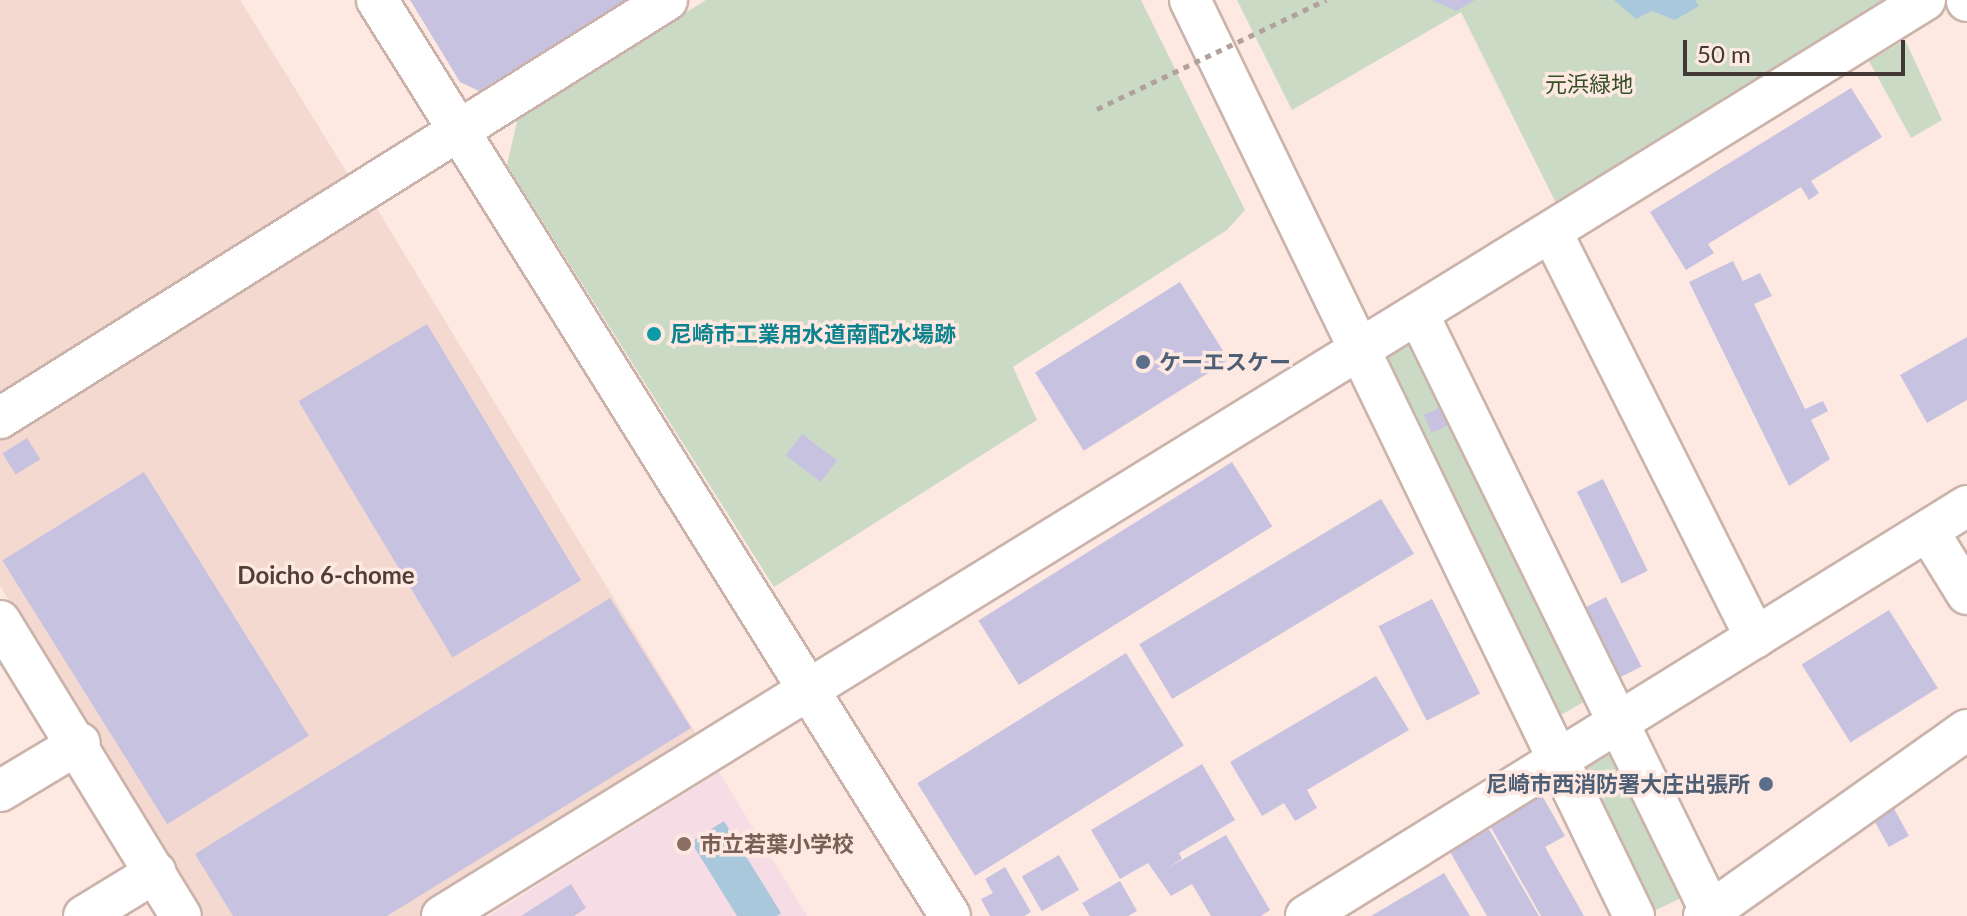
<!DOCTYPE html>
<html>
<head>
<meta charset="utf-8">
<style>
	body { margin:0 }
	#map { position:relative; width:1967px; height:916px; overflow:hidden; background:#fde9e1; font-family:Lato,"Noto Sans JP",sans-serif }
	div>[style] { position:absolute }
	.built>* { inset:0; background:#f3d9d0 }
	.education>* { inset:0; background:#f6dce4 }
	.green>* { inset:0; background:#cbdac4; transform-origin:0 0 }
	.water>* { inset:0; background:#aac8dc }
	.building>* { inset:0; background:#c8c2e1; transform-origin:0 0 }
	.roads { filter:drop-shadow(2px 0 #cbb3ab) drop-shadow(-2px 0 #cbb3ab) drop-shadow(0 2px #cbb3ab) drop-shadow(0 -2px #cbb3ab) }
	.minor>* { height:40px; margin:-20px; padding:0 20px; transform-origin:20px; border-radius:20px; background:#fff }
	.path-bridge>* { height:5px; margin-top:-2.5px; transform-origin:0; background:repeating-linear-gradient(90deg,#b1a19b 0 6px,transparent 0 12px) }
	.dots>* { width:22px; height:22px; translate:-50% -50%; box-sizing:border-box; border:4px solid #fde9e1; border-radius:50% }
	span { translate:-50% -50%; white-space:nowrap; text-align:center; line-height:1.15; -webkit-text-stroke:7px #fde9e1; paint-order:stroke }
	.park-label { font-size:22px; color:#344f26 }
	.culture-label { font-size:22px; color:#0d838f; font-weight:700 }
	.left { translate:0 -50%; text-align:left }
	.service-label { font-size:22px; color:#4e5e75; font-weight:700 }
	.right { translate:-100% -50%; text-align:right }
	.education-label { font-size:22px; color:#785e54; font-weight:700 }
	.neighbourhood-label { font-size:24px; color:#513e36; font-weight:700 }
	.scale { position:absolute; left:1683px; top:40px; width:222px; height:36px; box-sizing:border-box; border:4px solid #423835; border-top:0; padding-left:10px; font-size:24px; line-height:28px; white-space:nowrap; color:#423835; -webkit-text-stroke:6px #fde9e1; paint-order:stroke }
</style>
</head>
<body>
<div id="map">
	<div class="built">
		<i style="clip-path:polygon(0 0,240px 0,351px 179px,0 395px)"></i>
		<i style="clip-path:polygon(374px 204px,701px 742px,421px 916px,204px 916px,0 586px,0 433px)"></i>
	</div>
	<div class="education">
		<i style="clip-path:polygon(719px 772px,807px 916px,489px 916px)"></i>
	</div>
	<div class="green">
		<i style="clip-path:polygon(706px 0,1141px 0,1245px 210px,1227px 230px,1013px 367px,1037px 420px,774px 587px,507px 165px,518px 117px)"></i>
		<i style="clip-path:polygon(1237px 0,1886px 0,1556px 203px,1461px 12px,1292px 110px)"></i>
		<i style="clip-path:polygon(1905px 40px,1942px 120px,1911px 138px,1869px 61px)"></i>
		<i style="clip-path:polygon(1413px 343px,1587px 700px,1554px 719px,1386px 358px)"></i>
		<i style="left:1611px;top:744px;width:169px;height:37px;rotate:64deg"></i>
	</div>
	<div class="water">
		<i style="clip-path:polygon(1614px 0,1695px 0,1699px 6px,1675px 20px,1652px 11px,1636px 19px)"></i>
		<i style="clip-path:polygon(724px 821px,781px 913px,777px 916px,737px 916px,691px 842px)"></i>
	</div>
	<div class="building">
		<i style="clip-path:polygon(410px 0,626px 0,479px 91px,460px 82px)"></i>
		<i style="clip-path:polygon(1432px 0,1475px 0,1456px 11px)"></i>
		<i style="clip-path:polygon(1851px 88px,1882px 137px,1811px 181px,1819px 193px,1809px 200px,1801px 187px,1708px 244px,1714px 253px,1686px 270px,1650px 212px)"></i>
		<i style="clip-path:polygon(1733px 261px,1743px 281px,1760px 273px,1772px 296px,1754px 304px,1805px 409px,1823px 401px,1828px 411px,1811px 420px,1830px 459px,1789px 486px,1689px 282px)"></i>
		<i style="left:1180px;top:282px;width:92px;height:171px;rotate:58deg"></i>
		<i style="left:427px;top:324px;width:299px;height:150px;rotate:59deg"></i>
		<i style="clip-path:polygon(1967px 337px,1967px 400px,1927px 423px,1900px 375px)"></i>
		<i style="left:1441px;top:407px;width:20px;height:19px;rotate:66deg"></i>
		<i style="left:802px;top:434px;width:44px;height:27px;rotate:37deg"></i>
		<i style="left:27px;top:438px;width:25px;height:29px;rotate:58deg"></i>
		<i style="left:1232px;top:462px;width:76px;height:299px;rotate:58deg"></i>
		<i style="left:144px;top:472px;width:311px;height:167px;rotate:58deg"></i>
		<i style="left:1603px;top:479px;width:102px;height:29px;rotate:64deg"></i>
		<i style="left:1381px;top:499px;width:64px;height:282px;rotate:59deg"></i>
		<i style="left:1606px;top:597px;width:78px;height:27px;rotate:63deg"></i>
		<i style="clip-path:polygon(610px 598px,691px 728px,387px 916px,233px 916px,195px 854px)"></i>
		<i style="left:1432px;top:599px;width:106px;height:60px;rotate:63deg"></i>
		<i style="left:1889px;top:610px;width:92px;height:103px;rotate:58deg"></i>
		<i style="left:1126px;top:653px;width:109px;height:246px;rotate:58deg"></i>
		<i style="clip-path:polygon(1376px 676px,1409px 730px,1307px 790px,1317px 808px,1295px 821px,1284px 803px,1262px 816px,1230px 762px)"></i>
		<i style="clip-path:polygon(1202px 764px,1235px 820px,1179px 853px,1182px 859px,1166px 869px,1226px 835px,1270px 910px,1261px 916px,1211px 916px,1192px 884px,1171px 896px,1148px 863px,1120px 879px,1091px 830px)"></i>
		<i style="clip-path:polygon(1540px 792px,1565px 836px,1545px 847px,1584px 916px,1541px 916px,1488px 822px)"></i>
		<i style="left:1893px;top:807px;width:33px;height:23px;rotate:61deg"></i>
		<i style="clip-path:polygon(1489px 829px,1539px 916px,1487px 916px,1450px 852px)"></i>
		<i style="left:1059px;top:855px;width:40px;height:43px;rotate:60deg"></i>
		<i style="clip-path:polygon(1005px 867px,1031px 912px,1024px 916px,990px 916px,981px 899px,993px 893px,985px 879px)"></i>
		<i style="clip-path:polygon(1444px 873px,1470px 916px,1371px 916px)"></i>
		<i style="clip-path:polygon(1120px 881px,1137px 911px,1128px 916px,1090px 916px,1082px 903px)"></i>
		<i style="clip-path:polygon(571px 884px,586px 908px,574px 916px,521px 916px)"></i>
	</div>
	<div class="roads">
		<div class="minor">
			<i style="left:377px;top:0;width:1080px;rotate:57.97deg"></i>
			<i style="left:1190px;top:0;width:1018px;rotate:64.14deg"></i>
			<i style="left:1967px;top:0;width:1px;rotate:90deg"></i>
			<i style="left:1552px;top:233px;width:453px;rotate:63.3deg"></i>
			<i style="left:1419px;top:316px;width:668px;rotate:63.9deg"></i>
			<i style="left:0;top:418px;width:787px;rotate:-32.07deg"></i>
			<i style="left:1928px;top:531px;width:74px;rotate:58.2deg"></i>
			<i style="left:0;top:621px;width:346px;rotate:58.5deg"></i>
			<i style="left:0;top:791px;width:93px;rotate:-31deg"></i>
			<i style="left:84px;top:916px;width:84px;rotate:-31.4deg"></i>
			<i style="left:442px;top:916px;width:1743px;rotate:-31.7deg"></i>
			<i style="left:1306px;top:916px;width:778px;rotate:-31.81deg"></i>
			<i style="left:1704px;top:916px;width:322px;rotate:-35.3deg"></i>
		</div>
	</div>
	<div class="path-bridge">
		<i style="left:1097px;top:109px;width:254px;rotate:-25.5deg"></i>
	</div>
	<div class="dots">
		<i style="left:654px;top:334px;background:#0f9aa8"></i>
		<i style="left:1143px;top:362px;background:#5c6f8a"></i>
		<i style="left:1766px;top:784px;background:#5c6f8a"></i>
		<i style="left:684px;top:844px;background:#8d6e63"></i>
	</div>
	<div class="park-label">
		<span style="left:1589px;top:84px">元浜緑地</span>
	</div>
	<div class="culture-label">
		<span class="left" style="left:670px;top:334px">尼崎市工業用水道南配水場跡</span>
	</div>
	<div class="service-label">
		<span class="left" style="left:1159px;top:362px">ケーエスケー</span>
		<span class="right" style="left:1750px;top:784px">尼崎市西消防署大庄出張所</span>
	</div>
	<div class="education-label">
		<span class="left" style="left:700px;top:844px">市立若葉小学校</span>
	</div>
	<div class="neighbourhood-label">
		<span style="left:326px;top:575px">Doicho 6-chome</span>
	</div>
	<div class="scale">50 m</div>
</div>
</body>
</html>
